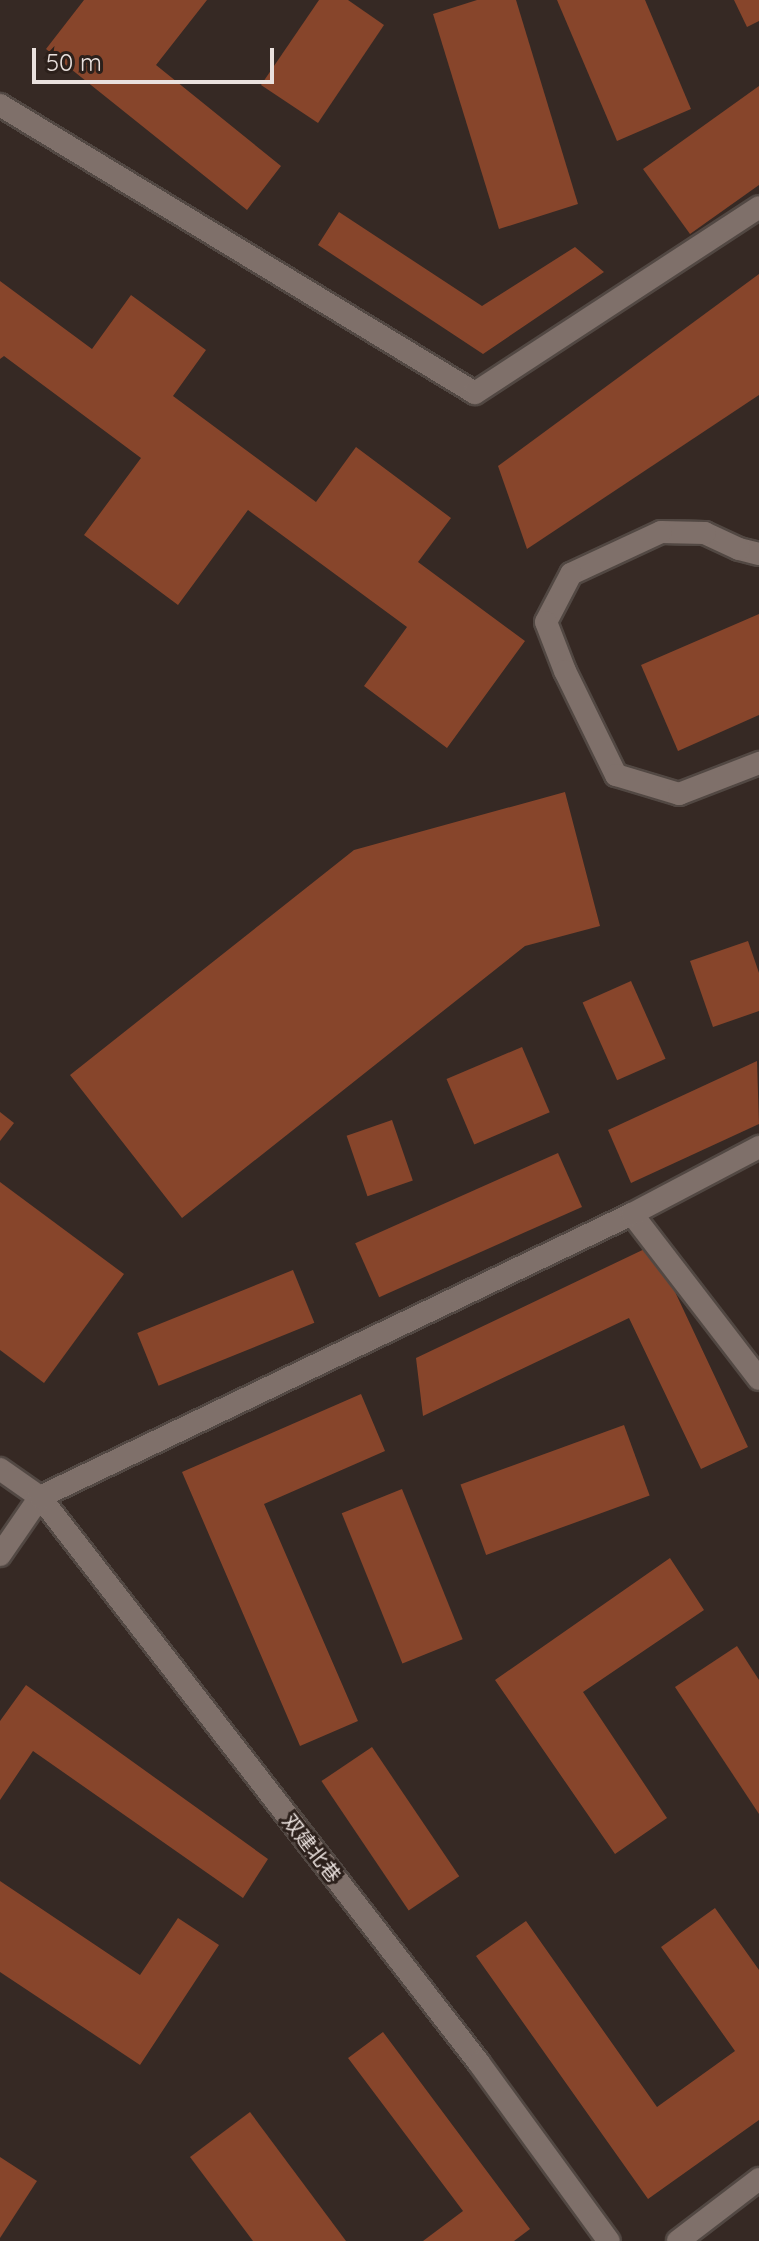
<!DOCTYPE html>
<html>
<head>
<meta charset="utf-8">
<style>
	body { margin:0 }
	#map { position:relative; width:759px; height:2241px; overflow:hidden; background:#362924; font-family:Quicksand,"Noto Sans SC",sans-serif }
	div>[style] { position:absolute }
	.building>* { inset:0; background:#87452b; transform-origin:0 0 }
	.roads { filter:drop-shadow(2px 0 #524843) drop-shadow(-2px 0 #524843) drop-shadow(0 2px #524843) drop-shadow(0 -2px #524843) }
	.minor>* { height:22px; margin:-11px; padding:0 11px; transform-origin:11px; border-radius:11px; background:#7f706a }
	.tertiary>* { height:22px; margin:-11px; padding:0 11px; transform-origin:11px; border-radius:11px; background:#7f706a }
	span { translate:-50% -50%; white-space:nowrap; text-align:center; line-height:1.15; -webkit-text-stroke:6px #2c201b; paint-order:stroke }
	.street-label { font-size:20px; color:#eae1de }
	.scale { position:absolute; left:32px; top:48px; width:242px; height:36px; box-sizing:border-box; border:4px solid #eae1de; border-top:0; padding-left:10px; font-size:24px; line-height:28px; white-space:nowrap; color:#eae1de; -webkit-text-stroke:6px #2c201b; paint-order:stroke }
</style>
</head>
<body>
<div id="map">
	<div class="building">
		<i style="clip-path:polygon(84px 0,207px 0,156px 65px,281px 166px,247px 210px,46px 49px)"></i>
		<i style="clip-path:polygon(319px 0,348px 0,384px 25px,318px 123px,261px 85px)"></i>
		<i style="clip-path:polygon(477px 0,516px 0,578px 204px,499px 229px,433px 14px)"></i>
		<i style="clip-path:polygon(557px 0,645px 0,691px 109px,617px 141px)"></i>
		<i style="clip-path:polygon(734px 0,759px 0,759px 21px,747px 27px)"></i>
		<i style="clip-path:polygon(759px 86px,759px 185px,690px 234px,643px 169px)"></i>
		<i style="clip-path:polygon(339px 212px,482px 306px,575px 247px,604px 272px,483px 354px,318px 245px)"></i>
		<i style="clip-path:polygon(759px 274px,759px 395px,527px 549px,498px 466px)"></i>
		<i style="clip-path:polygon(0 281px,92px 349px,131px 295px,206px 350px,173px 396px,316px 502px,356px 447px,451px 518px,418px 562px,525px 641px,447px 748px,364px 686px,407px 627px,248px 510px,178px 605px,84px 535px,141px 458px,4px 356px,0 359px)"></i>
		<i style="clip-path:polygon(759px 614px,759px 715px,678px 751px,641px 665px)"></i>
		<i style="clip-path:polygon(565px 792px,600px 926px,525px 946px,182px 1218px,70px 1075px,354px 850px)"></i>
		<i style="clip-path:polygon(748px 941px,759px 973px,759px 1011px,713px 1027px,690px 961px)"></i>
		<i style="left:631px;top:981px;width:85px;height:53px;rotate:66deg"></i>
		<i style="left:522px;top:1047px;width:71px;height:82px;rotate:67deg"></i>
		<i style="clip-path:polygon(757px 1061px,759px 1124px,631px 1183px,608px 1130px)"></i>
		<i style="clip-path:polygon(0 1112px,14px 1123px,0 1141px)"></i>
		<i style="left:392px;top:1120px;width:64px;height:48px;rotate:71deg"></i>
		<i style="left:558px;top:1153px;width:59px;height:222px;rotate:66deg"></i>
		<i style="clip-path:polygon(0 1182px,124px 1274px,44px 1383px,0 1350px)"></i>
		<i style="clip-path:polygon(653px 1245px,748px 1447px,701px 1469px,629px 1318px,423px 1416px,416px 1358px)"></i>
		<i style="left:293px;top:1270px;width:57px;height:168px;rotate:68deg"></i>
		<i style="clip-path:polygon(361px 1394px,385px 1451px,264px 1504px,358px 1721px,300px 1746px,182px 1472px)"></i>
		<i style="left:624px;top:1425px;width:75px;height:174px;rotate:70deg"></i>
		<i style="left:402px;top:1489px;width:162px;height:65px;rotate:68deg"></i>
		<i style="clip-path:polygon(670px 1558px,704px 1610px,583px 1692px,667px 1818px,615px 1854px,495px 1680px)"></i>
		<i style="clip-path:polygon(737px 1646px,759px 1680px,759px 1814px,675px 1687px)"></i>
		<i style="clip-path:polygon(26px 1685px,268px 1859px,243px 1898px,33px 1751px,0 1800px,0 1721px)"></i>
		<i style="left:372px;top:1747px;width:156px;height:61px;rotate:56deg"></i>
		<i style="clip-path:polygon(0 1881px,140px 1975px,178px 1918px,219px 1945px,140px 2065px,0 1972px)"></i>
		<i style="clip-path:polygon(715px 1908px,759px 1970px,759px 2120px,648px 2199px,476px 1956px,526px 1921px,657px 2107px,735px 2051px,661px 1947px)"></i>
		<i style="clip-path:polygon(383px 2032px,530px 2229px,514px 2241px,423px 2241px,463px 2211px,348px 2058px)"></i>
		<i style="clip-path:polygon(250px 2112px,346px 2241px,253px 2241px,190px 2157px)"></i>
		<i style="clip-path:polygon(0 2157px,37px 2181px,0 2238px)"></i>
	</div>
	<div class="roads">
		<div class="minor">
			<i style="left:0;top:105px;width:555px;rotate:31.23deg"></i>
			<i style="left:475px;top:393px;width:339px;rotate:-33.2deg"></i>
			<i style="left:759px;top:554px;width:21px;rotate:-166deg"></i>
			<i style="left:739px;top:549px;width:38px;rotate:-155deg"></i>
			<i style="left:705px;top:533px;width:44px;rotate:-178.7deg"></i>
			<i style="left:661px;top:532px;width:99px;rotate:155deg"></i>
			<i style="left:571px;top:574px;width:54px;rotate:117.5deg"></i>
			<i style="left:546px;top:622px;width:53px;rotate:68.8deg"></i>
			<i style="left:565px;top:671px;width:116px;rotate:63.9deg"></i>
			<i style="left:616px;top:775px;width:66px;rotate:16.8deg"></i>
			<i style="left:679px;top:794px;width:86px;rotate:-21.2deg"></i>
			<i style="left:632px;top:1214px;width:208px;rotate:52.4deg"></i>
			<i style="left:0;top:1469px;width:49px;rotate:35deg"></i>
			<i style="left:40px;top:1497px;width:716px;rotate:52.2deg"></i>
			<i style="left:479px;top:2063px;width:220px;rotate:53.9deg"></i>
			<i style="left:0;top:1555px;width:70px;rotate:-55.4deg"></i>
			<i style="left:40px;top:1497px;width:656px;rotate:-25.55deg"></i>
			<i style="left:632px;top:1214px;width:144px;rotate:-27.8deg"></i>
		</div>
		<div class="tertiary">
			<i style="left:678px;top:2241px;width:102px;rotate:-37.4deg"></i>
		</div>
	</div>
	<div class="street-label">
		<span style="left:312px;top:1848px;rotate:52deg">双建北巷</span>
	</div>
	<div class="scale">50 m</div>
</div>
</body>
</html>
